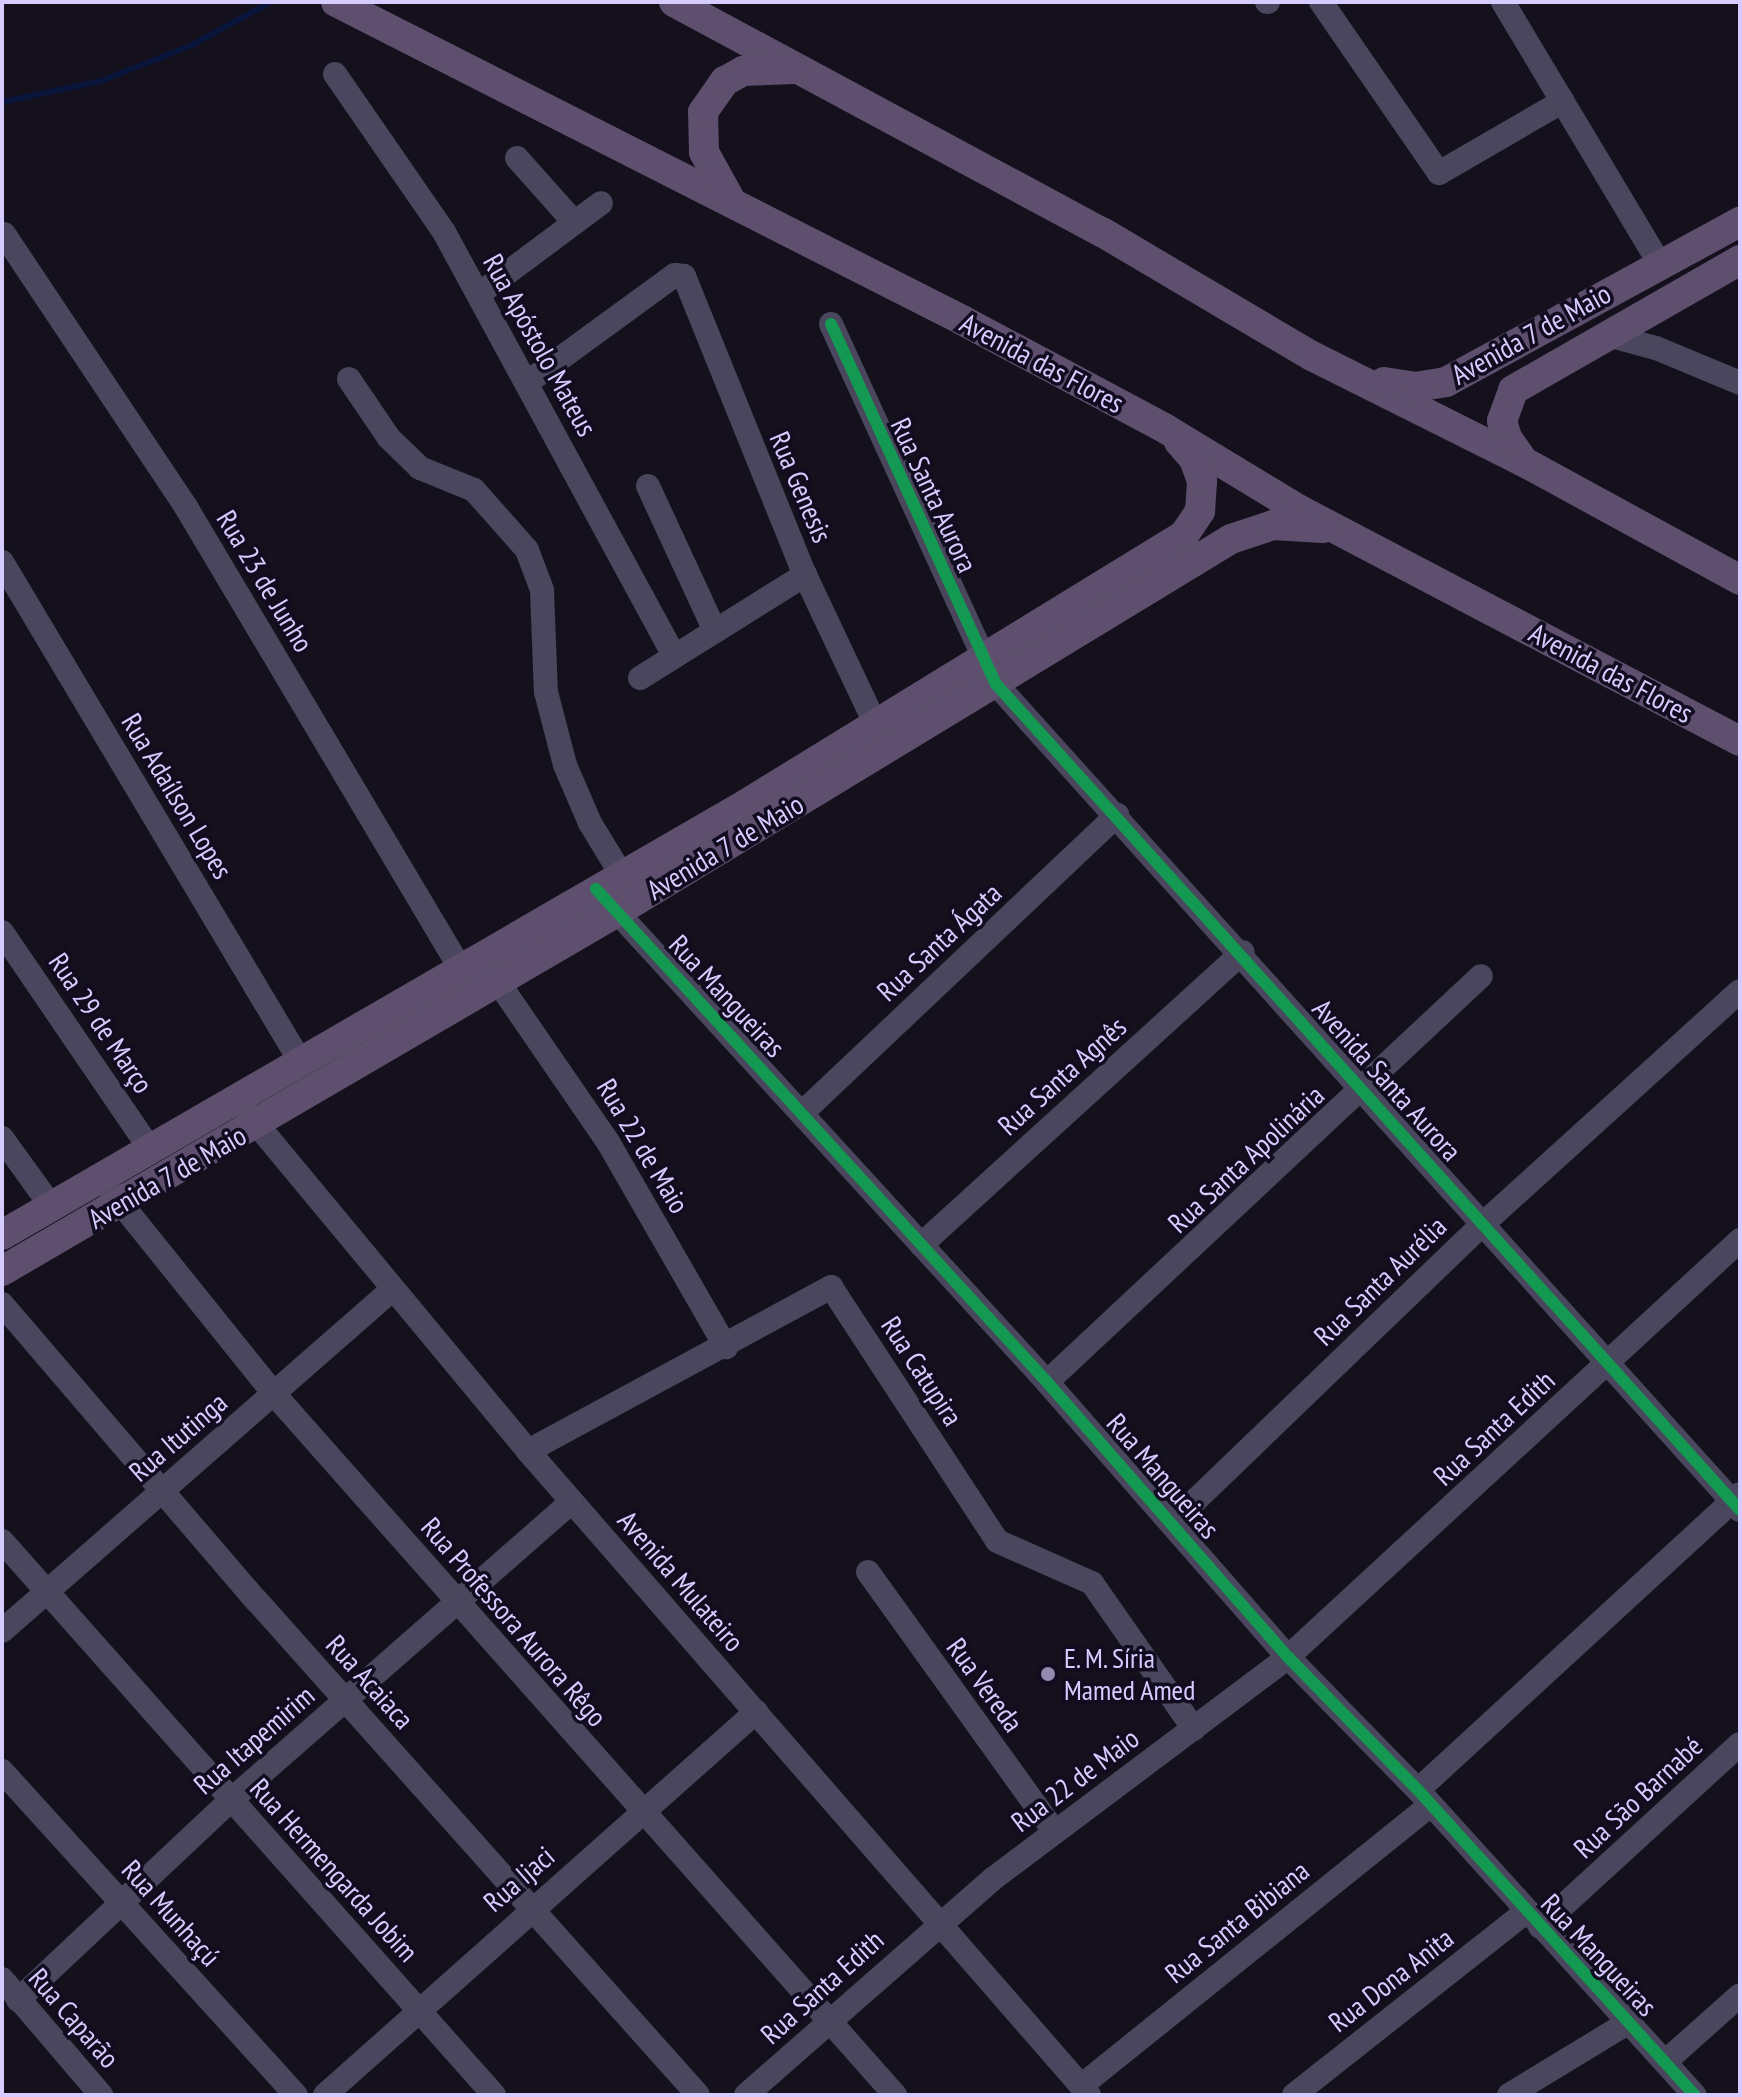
<!DOCTYPE html>
<html>
<head>
<meta charset="utf-8">
<style>
	body { margin:0 }
	#map { position:relative; width:1742px; height:2097px; overflow:hidden; background:#14101c; font-family:"PT Sans Narrow",sans-serif }
	div>[style] { position:absolute }
	.stream>* { height:6px; margin:-3px; padding:0 3px; transform-origin:3px; border-radius:3px; background:#09153a }
	.minor>* { height:24px; margin:-12px; padding:0 12px; transform-origin:12px; border-radius:12px; background:#49465d }
	.major>* { height:30px; margin:-15px; padding:0 15px; transform-origin:15px; border-radius:15px; background:#5e4f6e }
	.cycleway>* { height:12px; margin:-6px; padding:0 6px; transform-origin:6px; border-radius:6px; background:#139951 }
	.dots>* { width:22px; height:22px; translate:-50% -50%; box-sizing:border-box; border:4px solid #120c20; border-radius:50% }
	span { translate:-50% -50%; white-space:nowrap; text-align:center; line-height:1.15; -webkit-text-stroke:7px #120c20; paint-order:stroke }
	.street-label { font-size:28px; color:#d7ccff }
	.poi-label { font-size:28px; color:#d7ccff }
	.left { translate:0 -50%; text-align:left }
	.frame { position:absolute; inset:0; border:4px solid #d7ccff; pointer-events:none }
</style>
</head>
<body>
<div id="map">
	<div class="stream">
		<i style="left:2px;top:102px;width:101px;rotate:-12deg"></i>
		<i style="left:101px;top:81px;width:98px;rotate:-21.6deg"></i>
		<i style="left:192px;top:45px;width:90px;rotate:-28.6deg"></i>
	</div>
	<div class="minor">
		<i style="left:1267px;top:2px;width:1px"></i>
		<i style="left:1321px;top:2px;width:208px;rotate:55.4deg"></i>
		<i style="left:1439px;top:173px;width:143px;rotate:-30.1deg"></i>
		<i style="left:1503px;top:2px;width:304px;rotate:59.1deg"></i>
		<i style="left:335px;top:74px;width:192px;rotate:55.4deg"></i>
		<i style="left:444px;top:232px;width:482px;rotate:61.5deg"></i>
		<i style="left:517px;top:158px;width:86px;rotate:48.3deg"></i>
		<i style="left:4px;top:234px;width:328px;rotate:56.3deg"></i>
		<i style="left:186px;top:507px;width:536px;rotate:59.27deg"></i>
		<i style="left:479px;top:294px;width:152px;rotate:-36.7deg"></i>
		<i style="left:831px;top:324px;width:396px;rotate:65.4deg"></i>
		<i style="left:996px;top:684px;width:1112px;rotate:47.99deg"></i>
		<i style="left:1607px;top:335px;width:51px;rotate:14.9deg"></i>
		<i style="left:1656px;top:348px;width:91px;rotate:22.6deg"></i>
		<i style="left:349px;top:379px;width:71px;rotate:55.9deg"></i>
		<i style="left:389px;top:438px;width:43px;rotate:44.1deg"></i>
		<i style="left:420px;top:468px;width:58px;rotate:22.2deg"></i>
		<i style="left:474px;top:490px;width:80px;rotate:48.5deg"></i>
		<i style="left:527px;top:550px;width:43px;rotate:69.4deg"></i>
		<i style="left:542px;top:590px;width:102px;rotate:87.8deg"></i>
		<i style="left:546px;top:692px;width:75px;rotate:75.4deg"></i>
		<i style="left:565px;top:765px;width:63px;rotate:66.7deg"></i>
		<i style="left:590px;top:823px;width:60px;rotate:58.7deg"></i>
		<i style="left:528px;top:382px;width:182px;rotate:-36.1deg"></i>
		<i style="left:675px;top:275px;width:9px;rotate:6deg"></i>
		<i style="left:684px;top:276px;width:323px;rotate:68deg"></i>
		<i style="left:805px;top:575px;width:166px;rotate:64.7deg"></i>
		<i style="left:648px;top:486px;width:160px;rotate:65.2deg"></i>
		<i style="left:2px;top:562px;width:581px;rotate:59.15deg"></i>
		<i style="left:640px;top:678px;width:195px;rotate:-32deg"></i>
		<i style="left:606px;top:900px;width:653px;rotate:47.54deg"></i>
		<i style="left:1047px;top:1382px;width:366px;rotate:48.8deg"></i>
		<i style="left:1288px;top:1657px;width:186px;rotate:45.7deg"></i>
		<i style="left:1418px;top:1790px;width:412px;rotate:47.8deg"></i>
		<i style="left:2px;top:932px;width:263px;rotate:55.7deg"></i>
		<i style="left:498px;top:982px;width:194px;rotate:55.5deg"></i>
		<i style="left:608px;top:1142px;width:237px;rotate:60.1deg"></i>
		<i style="left:245px;top:1110px;width:443px;rotate:50.3deg"></i>
		<i style="left:528px;top:1451px;width:854px;rotate:48.94deg"></i>
		<i style="left:802px;top:1113px;width:434px;rotate:-43.4deg"></i>
		<i style="left:2px;top:1138px;width:84px;rotate:54.2deg"></i>
		<i style="left:111px;top:1191px;width:260px;rotate:51.2deg"></i>
		<i style="left:274px;top:1394px;width:937px;rotate:48.46deg"></i>
		<i style="left:921px;top:1245px;width:435px;rotate:-42.3deg"></i>
		<i style="left:2px;top:1304px;width:391px;rotate:49.4deg"></i>
		<i style="left:257px;top:1601px;width:662px;rotate:48.24deg"></i>
		<i style="left:1047px;top:1382px;width:594px;rotate:-43.09deg"></i>
		<i style="left:528px;top:1451px;width:345px;rotate:-28.4deg"></i>
		<i style="left:831px;top:1287px;width:303px;rotate:56.8deg"></i>
		<i style="left:997px;top:1541px;width:104px;rotate:23.9deg"></i>
		<i style="left:1092px;top:1583px;width:178px;rotate:55.1deg"></i>
		<i style="left:1173px;top:1522px;width:431px;rotate:-43.9deg"></i>
		<i style="left:1484px;top:1223px;width:345px;rotate:-42.2deg"></i>
		<i style="left:2px;top:1541px;width:741px;rotate:48.39deg"></i>
		<i style="left:868px;top:1572px;width:320px;rotate:54.3deg"></i>
		<i style="left:2px;top:1631px;width:519px;rotate:-41.18deg"></i>
		<i style="left:2px;top:1771px;width:438px;rotate:47.8deg"></i>
		<i style="left:1418px;top:1790px;width:437px;rotate:-42.6deg"></i>
		<i style="left:1540px;top:1927px;width:271px;rotate:-42.5deg"></i>
		<i style="left:2px;top:1979px;width:153px;rotate:49.5deg"></i>
		<i style="left:18px;top:2000px;width:292px;rotate:-43.2deg"></i>
		<i style="left:231px;top:1800px;width:453px;rotate:-41.2deg"></i>
		<i style="left:1666px;top:2061px;width:99px;rotate:-41.7deg"></i>
		<i style="left:1081px;top:2086px;width:449px;rotate:-38.8deg"></i>
		<i style="left:325px;top:2095px;width:577px;rotate:-41.63deg"></i>
		<i style="left:746px;top:2095px;width:330px;rotate:-41.2deg"></i>
		<i style="left:994px;top:1878px;width:368px;rotate:-36.9deg"></i>
		<i style="left:1288px;top:1657px;width:615px;rotate:-42.69deg"></i>
		<i style="left:1294px;top:2095px;width:295px;rotate:-38.3deg"></i>
		<i style="left:1509px;top:2095px;width:140px;rotate:-31.3deg"></i>
	</div>
	<div class="major">
		<i style="left:336px;top:2px;width:702px;rotate:26.93deg"></i>
		<i style="left:962px;top:320px;width:231px;rotate:28.1deg"></i>
		<i style="left:1166px;top:429px;width:154px;rotate:31.2deg"></i>
		<i style="left:1298px;top:509px;width:499px;rotate:27.7deg"></i>
		<i style="left:674px;top:2px;width:486px;rotate:28.3deg"></i>
		<i style="left:1102px;top:232px;width:244px;rotate:30.6deg"></i>
		<i style="left:1312px;top:356px;width:237px;rotate:26.6deg"></i>
		<i style="left:1524px;top:462px;width:246px;rotate:28.6deg"></i>
		<i style="left:731px;top:201px;width:56px;rotate:-118.9deg"></i>
		<i style="left:704px;top:152px;width:40px;rotate:-91.4deg"></i>
		<i style="left:703px;top:112px;width:38px;rotate:-55deg"></i>
		<i style="left:725px;top:81px;width:21px;rotate:-29deg"></i>
		<i style="left:743px;top:71px;width:52px;rotate:-2.2deg"></i>
		<i style="left:1384px;top:382px;width:31px;rotate:9deg"></i>
		<i style="left:1415px;top:387px;width:31px;rotate:-9deg"></i>
		<i style="left:1446px;top:382px;width:335px;rotate:-28.6deg"></i>
		<i style="left:1524px;top:462px;width:29px;rotate:-125deg"></i>
		<i style="left:1507px;top:438px;width:18px;rotate:-106deg"></i>
		<i style="left:1502px;top:421px;width:33px;rotate:-70deg"></i>
		<i style="left:1513px;top:390px;width:262px;rotate:-29.8deg"></i>
		<i style="left:2px;top:1235px;width:860px;rotate:-30.08deg"></i>
		<i style="left:746px;top:804px;width:514px;rotate:-31.56deg"></i>
		<i style="left:1184px;top:535px;width:29px;rotate:-56deg"></i>
		<i style="left:1200px;top:511px;width:30px;rotate:-86deg"></i>
		<i style="left:1202px;top:481px;width:23px;rotate:-110deg"></i>
		<i style="left:1194px;top:459px;width:23px;rotate:-131deg"></i>
		<i style="left:2px;top:1271px;width:712px;rotate:-30.27deg"></i>
		<i style="left:617px;top:912px;width:718px;rotate:-31.28deg"></i>
		<i style="left:1231px;top:539px;width:44px;rotate:-18.4deg"></i>
		<i style="left:1273px;top:525px;width:50px;rotate:3.4deg"></i>
	</div>
	<div class="cycleway">
		<i style="left:831px;top:324px;width:396px;rotate:65.4deg"></i>
		<i style="left:996px;top:684px;width:1112px;rotate:47.99deg"></i>
		<i style="left:596px;top:889px;width:668px;rotate:47.55deg"></i>
		<i style="left:1047px;top:1382px;width:366px;rotate:48.8deg"></i>
		<i style="left:1288px;top:1657px;width:186px;rotate:45.7deg"></i>
		<i style="left:1418px;top:1790px;width:412px;rotate:47.8deg"></i>
	</div>
	<div class="dots">
		<i style="left:1048px;top:1674px;background:#938ab0"></i>
	</div>
	<div class="street-label">
		<span style="left:1531px;top:334px;rotate:-29deg">Avenida 7 de Maio</span>
		<span style="left:540px;top:345px;rotate:61deg">Rua Apóstolo Mateus</span>
		<span style="left:1042px;top:363px;rotate:28deg">Avenida das Flores</span>
		<span style="left:801px;top:487px;rotate:67deg">Rua Genesis</span>
		<span style="left:934px;top:495px;rotate:65deg">Rua Santa Aurora</span>
		<span style="left:265px;top:581px;rotate:59deg">Rua 23 de Junho</span>
		<span style="left:1611px;top:673px;rotate:28deg">Avenida das Flores</span>
		<span style="left:177px;top:796px;rotate:59deg">Rua Adaílson Lopes</span>
		<span style="left:725px;top:847px;rotate:-31deg">Avenida 7 de Maio</span>
		<span style="left:939px;top:942px;rotate:-43deg">Rua Santa Ágata</span>
		<span style="left:727px;top:996px;rotate:47deg">Rua Mangueiras</span>
		<span style="left:101px;top:1023px;rotate:56deg">Rua 29 de Março</span>
		<span style="left:1062px;top:1076px;rotate:-42deg">Rua Santa Agnês</span>
		<span style="left:1387px;top:1080px;rotate:48deg">Avenida Santa Aurora</span>
		<span style="left:643px;top:1146px;rotate:59deg">Rua 22 de Maio</span>
		<span style="left:1246px;top:1159px;rotate:-43deg">Rua Santa Apolinária</span>
		<span style="left:167px;top:1177px;rotate:-30deg">Avenida 7 de Maio</span>
		<span style="left:1380px;top:1281px;rotate:-44deg">Rua Santa Aurélia</span>
		<span style="left:922px;top:1371px;rotate:57deg">Rua Catupira</span>
		<span style="left:1494px;top:1428px;rotate:-43deg">Rua Santa Edith</span>
		<span style="left:178px;top:1437px;rotate:-41deg">Rua Itutinga</span>
		<span style="left:1163px;top:1476px;rotate:49deg">Rua Mangueiras</span>
		<span style="left:681px;top:1581px;rotate:49deg">Avenida Mulateiro</span>
		<span style="left:514px;top:1622px;rotate:49deg">Rua Professora Aurora Rêgo</span>
		<span style="left:370px;top:1682px;rotate:48deg">Rua Acaiaca</span>
		<span style="left:985px;top:1685px;rotate:54deg">Rua Vereda</span>
		<span style="left:254px;top:1740px;rotate:-41deg">Rua Itapemirim</span>
		<span style="left:1075px;top:1780px;rotate:-37deg">Rua 22 de Maio</span>
		<span style="left:1638px;top:1797px;rotate:-43deg">Rua São Barnabé</span>
		<span style="left:334px;top:1870px;rotate:48deg">Rua Hermengarda Jobim</span>
		<span style="left:519px;top:1879px;rotate:-41deg">Rua Ijaci</span>
		<span style="left:171px;top:1913px;rotate:48deg">Rua Munhaçú</span>
		<span style="left:1237px;top:1922px;rotate:-39deg">Rua Santa Bibiana</span>
		<span style="left:1599px;top:1955px;rotate:47deg">Rua Mangueiras</span>
		<span style="left:1391px;top:1980px;rotate:-38deg">Rua Dona Anita</span>
		<span style="left:822px;top:1987px;rotate:-42deg">Rua Santa Edith</span>
		<span style="left:74px;top:2018px;rotate:49deg">Rua Caparão</span>
	</div>
	<div class="poi-label">
		<span class="left" style="left:1064px;top:1674px">E. M. Síria<br>Mamed Amed</span>
	</div>
	<div class="frame"></div>
</div>
</body>
</html>
